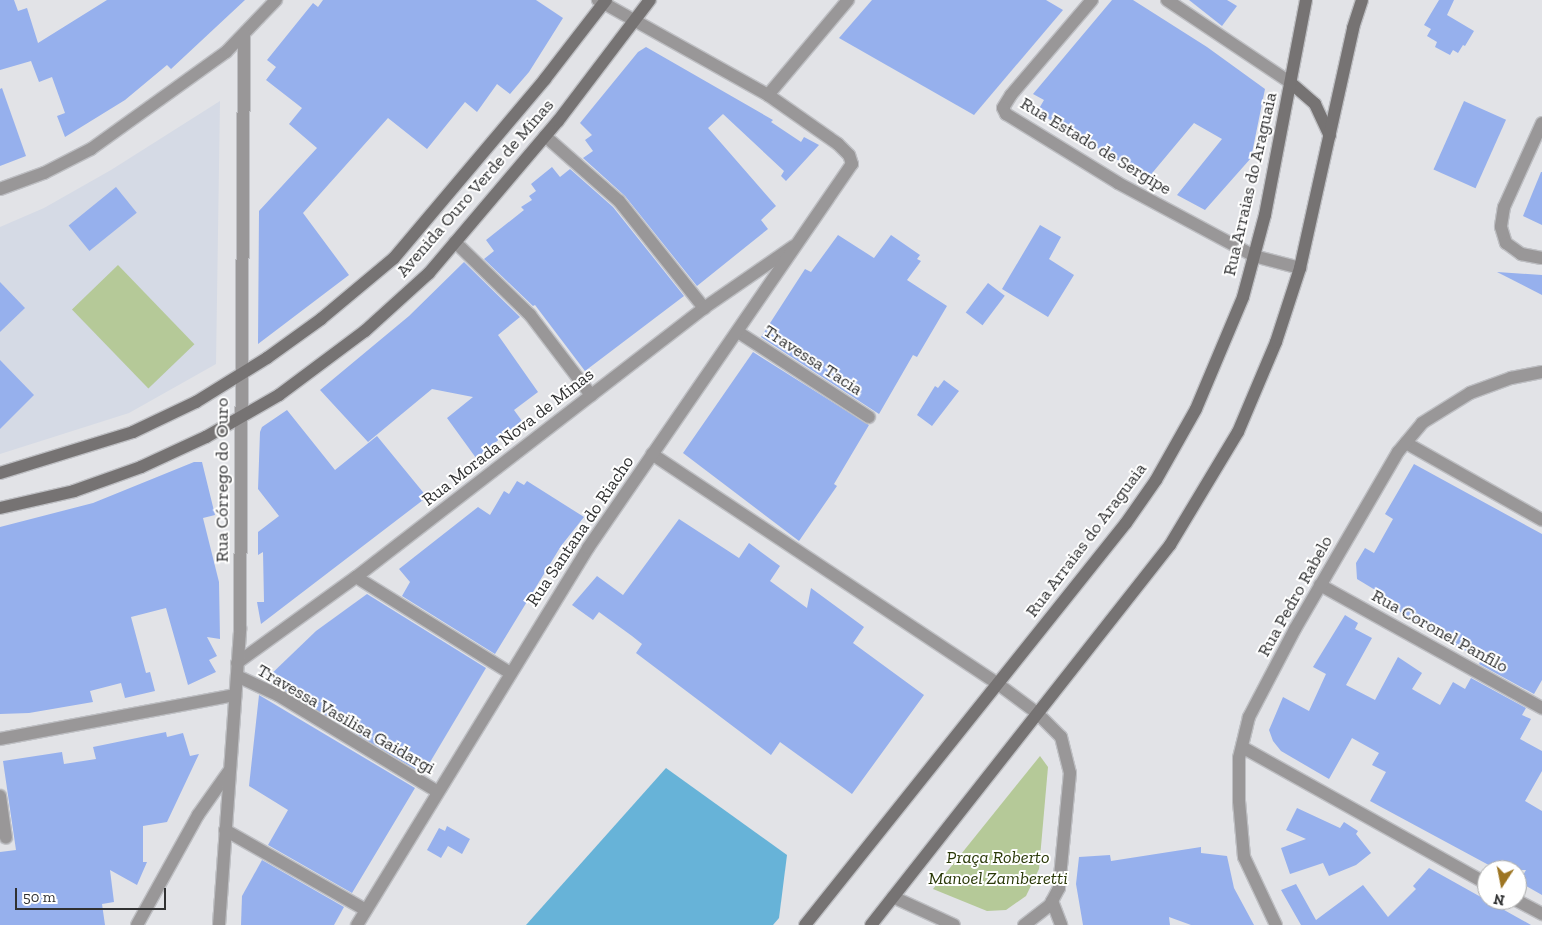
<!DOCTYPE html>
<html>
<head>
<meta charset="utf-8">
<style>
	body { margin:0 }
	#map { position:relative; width:1542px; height:925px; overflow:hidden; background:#e2e3e7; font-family:"Zilla Slab",serif }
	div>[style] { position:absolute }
	.built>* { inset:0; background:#d5dae5 }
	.green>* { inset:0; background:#b5c998; transform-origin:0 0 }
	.water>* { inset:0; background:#67b3d8 }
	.building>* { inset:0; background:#96b0ed; transform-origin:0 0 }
	.roads { filter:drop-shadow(1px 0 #bebfc3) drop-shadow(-1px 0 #bebfc3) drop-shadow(0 1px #bebfc3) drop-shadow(0 -1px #bebfc3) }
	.street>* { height:12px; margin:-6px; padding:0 6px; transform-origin:6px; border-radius:6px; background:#999798 }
	.secondary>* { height:12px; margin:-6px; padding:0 6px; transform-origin:6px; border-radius:6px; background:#767373 }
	span { translate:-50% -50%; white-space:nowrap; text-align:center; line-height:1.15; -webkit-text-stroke:4px #fff; paint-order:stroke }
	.street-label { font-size:18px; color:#303132 }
	.park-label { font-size:18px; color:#2a3908; font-style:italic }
	.north { position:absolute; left:1477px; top:860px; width:50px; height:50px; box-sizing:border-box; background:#fff; border:1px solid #acadad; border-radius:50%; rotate:191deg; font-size:14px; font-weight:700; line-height:20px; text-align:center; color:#303132 }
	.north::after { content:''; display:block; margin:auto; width:18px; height:22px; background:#9d7522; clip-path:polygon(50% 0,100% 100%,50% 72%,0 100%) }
	.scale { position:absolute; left:15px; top:888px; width:151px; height:22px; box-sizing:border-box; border:2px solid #303132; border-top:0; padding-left:6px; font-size:15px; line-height:18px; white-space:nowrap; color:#303132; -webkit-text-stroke:4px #fff; paint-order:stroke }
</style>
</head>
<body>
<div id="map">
	<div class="built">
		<i style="clip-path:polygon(220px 101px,216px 364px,129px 413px,0 454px,0 227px,44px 208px,111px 170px)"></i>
	</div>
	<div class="green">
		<i style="left:118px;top:265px;width:110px;height:64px;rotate:46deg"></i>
		<i style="clip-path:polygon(1040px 756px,1048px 767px,1039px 869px,1026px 896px,1006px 910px,987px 911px,933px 889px)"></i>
	</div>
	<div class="water">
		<i style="clip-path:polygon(666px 768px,787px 855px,779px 918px,773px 925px,526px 925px)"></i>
	</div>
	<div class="building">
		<i style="clip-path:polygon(0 0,14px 0,18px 11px,27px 8px,38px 43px,107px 0,245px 0,171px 69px,167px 65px,125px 100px,65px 137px,57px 116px,65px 113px,52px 77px,39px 82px,31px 61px,0 70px)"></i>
		<i style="clip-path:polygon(323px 0,536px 0,563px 18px,529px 72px,510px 94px,497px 84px,477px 112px,465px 102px,427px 149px,388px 118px,303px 213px,349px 275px,258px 344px,259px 211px,317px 148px,289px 124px,302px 108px,266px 80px,276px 67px,267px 60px,313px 3px,318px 7px)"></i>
		<i style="clip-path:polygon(872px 0,1046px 0,1063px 10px,974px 115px,839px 38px)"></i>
		<i style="clip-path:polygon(1112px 0,1133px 0,1207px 47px,1265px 89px,1251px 158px,1205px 210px,1177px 195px,1222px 139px,1194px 123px,1148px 178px,1037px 112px,1044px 100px,1033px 94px)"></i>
		<i style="clip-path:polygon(1189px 0,1227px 0,1237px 6px,1222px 26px)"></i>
		<i style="clip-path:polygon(1439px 0,1454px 0,1447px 15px,1474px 31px,1465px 46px,1463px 45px,1458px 53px,1453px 50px,1450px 55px,1435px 47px,1437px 42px,1427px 36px,1431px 29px,1424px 25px)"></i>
		<i style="clip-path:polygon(646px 47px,773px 120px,771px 122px,801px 142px,804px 137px,819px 145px,786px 181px,781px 176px,784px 171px,723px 114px,708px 128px,776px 206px,761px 220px,768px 229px,697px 286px,625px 196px,583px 158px,593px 151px,585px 140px,592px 135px,580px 123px,638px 52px)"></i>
		<i style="clip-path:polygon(2px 88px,26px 156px,0 166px,0 89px)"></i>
		<i style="left:1464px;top:101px;width:46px;height:75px;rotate:24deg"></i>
		<i style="clip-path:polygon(552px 167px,560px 177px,570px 169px,613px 207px,684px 296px,585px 371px,535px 305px,533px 306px,484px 259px,494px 251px,486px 240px,524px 210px,521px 207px,532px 200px,529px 196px,536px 191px,531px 184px)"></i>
		<i style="clip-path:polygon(1541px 172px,1542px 172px,1542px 225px,1523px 216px)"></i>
		<i style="left:116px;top:187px;width:33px;height:61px;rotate:51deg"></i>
		<i style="clip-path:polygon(1040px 225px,1061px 237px,1049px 259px,1074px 275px,1048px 317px,1002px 289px)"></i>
		<i style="clip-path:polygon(838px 235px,874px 258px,891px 235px,920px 255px,917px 259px,921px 261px,907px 280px,947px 306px,917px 357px,913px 355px,879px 414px,761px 337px,805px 269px,811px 272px)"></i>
		<i style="clip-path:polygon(464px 262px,520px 317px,498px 335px,538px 392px,514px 410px,522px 421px,476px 458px,447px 418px,473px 397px,432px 389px,368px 442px,320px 390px,409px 316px)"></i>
		<i style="clip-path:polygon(1497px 272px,1542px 275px,1542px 295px)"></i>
		<i style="clip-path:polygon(0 282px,25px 308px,0 332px)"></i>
		<i style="left:988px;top:283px;width:21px;height:37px;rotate:37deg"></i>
		<i style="clip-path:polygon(753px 352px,869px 425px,834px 484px,837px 486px,799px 541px,683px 453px)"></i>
		<i style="clip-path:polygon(0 360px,34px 395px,0 429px)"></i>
		<i style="clip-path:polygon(944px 380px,959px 391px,932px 426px,917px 415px,935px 386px,938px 388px)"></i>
		<i style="clip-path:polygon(287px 410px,335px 470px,377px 436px,427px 497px,261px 624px,257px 602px,264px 602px,263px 552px,258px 555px,258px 532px,279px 516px,258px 489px,260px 432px,262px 427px)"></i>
		<i style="clip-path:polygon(194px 462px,202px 462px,215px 515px,203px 518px,219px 582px,220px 639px,207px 637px,217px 656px,209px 660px,216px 672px,188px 685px,166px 608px,131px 617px,146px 673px,150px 672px,155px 691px,125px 698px,121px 683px,90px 691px,93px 702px,29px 713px,0 714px,0 527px,93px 503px)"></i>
		<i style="clip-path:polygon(1414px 464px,1542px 534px,1542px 680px,1534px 694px,1479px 664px,1481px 660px,1397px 610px,1400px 605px,1357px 579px,1356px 563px,1365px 548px,1374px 553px,1384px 535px,1393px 519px,1385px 514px)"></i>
		<i style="clip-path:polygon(517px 481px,524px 485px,527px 481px,584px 517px,561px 546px,495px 654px,402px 596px,410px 582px,399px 569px,478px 507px,490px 515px,504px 491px,509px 494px)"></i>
		<i style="clip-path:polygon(679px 519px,739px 558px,749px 543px,780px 566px,770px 581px,807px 608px,811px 588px,864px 627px,853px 643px,924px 695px,852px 794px,780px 742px,771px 755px,636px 653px,642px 644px,632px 636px,599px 612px,593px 620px,572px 605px,597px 576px,623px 595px)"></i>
		<i style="clip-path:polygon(367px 594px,486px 668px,423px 774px,265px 680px,316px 631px)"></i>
		<i style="clip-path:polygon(1345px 615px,1358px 623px,1355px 629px,1372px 638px,1346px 685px,1375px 700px,1398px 657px,1422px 673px,1412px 689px,1440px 705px,1453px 682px,1465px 689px,1471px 678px,1526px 708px,1522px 715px,1531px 719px,1520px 739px,1542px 751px,1542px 771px,1525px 801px,1542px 811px,1542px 895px,1519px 882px,1526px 870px,1498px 870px,1370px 801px,1386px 772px,1372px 765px,1379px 753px,1352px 738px,1329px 779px,1281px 751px,1273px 741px,1269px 730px,1283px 697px,1309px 711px,1326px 674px,1313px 667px)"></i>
		<i style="clip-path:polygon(259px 695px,415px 788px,352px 893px,268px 845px,288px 810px,249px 786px)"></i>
		<i style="clip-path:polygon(166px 732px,167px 737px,183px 733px,190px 756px,199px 754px,167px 822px,143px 826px,143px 862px,147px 862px,137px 885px,110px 870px,114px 902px,102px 904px,105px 925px,0 925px,0 852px,16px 850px,3px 761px,62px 752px,64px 764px,96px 759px,93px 747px)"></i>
		<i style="clip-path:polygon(1297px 808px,1340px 828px,1344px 822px,1358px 831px,1356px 834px,1371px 853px,1356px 865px,1329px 876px,1323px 863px,1290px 874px,1281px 848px,1306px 839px,1286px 830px)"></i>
		<i style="clip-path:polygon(447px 826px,470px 839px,462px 854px,448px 846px,441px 858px,427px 850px,439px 828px,445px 831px)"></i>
		<i style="clip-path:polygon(1201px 847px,1201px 853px,1227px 856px,1234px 888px,1254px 925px,1191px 925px,1169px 917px,1170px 925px,1083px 925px,1076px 884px,1079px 857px,1110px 855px,1111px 861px)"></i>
		<i style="clip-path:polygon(262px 860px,344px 907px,334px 925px,241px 925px,242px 896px)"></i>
		<i style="clip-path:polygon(1429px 868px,1531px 925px,1301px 925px,1281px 890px,1296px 884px,1316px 920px,1363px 885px,1388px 917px,1416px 889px,1413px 886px)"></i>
	</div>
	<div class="roads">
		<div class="street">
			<i style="left:1092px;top:0;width:125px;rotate:130.5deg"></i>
			<i style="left:1011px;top:95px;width:15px;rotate:122deg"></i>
			<i style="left:1003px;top:108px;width:7px;rotate:63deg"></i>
			<i style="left:1006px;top:114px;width:132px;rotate:31.6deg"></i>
			<i style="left:1118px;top:183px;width:154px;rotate:28.2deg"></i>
			<i style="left:1254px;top:256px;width:48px;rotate:14.6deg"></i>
			<i style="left:1167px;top:0;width:149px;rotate:33.8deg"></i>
			<i style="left:768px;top:95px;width:124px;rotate:-49.9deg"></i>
			<i style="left:1542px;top:123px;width:92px;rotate:114.3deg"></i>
			<i style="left:1504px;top:207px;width:20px;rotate:99deg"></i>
			<i style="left:1501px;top:227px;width:17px;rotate:73deg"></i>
			<i style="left:1506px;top:243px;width:19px;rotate:36deg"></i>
			<i style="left:1521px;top:254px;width:21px;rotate:11deg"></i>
			<i style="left:545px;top:136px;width:98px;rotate:41.3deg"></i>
			<i style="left:619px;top:201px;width:137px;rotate:51.5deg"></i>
			<i style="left:0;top:189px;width:47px;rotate:-20deg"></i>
			<i style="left:44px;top:173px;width:53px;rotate:-27.1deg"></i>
			<i style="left:91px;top:149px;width:166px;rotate:-35.7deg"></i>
			<i style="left:226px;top:52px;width:72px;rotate:-46.1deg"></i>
			<i style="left:455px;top:242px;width:105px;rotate:44.2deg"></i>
			<i style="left:530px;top:315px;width:101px;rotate:52.7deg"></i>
			<i style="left:738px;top:332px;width:156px;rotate:33deg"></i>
			<i style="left:1406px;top:443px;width:156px;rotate:29.5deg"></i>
			<i style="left:652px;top:454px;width:415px;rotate:33.6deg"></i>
			<i style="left:998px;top:684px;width:49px;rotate:36.6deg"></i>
			<i style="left:1037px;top:713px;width:34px;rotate:45deg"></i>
			<i style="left:1061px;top:737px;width:37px;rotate:76deg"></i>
			<i style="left:1070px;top:773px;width:116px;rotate:95.5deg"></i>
			<i style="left:1059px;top:888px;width:19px;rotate:118deg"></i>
			<i style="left:1050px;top:905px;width:33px;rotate:142deg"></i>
			<i style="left:356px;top:577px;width:181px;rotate:31.9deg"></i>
			<i style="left:1320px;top:585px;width:254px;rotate:29deg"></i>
			<i style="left:237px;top:663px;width:147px;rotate:-35.9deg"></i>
			<i style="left:356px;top:577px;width:440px;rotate:-37.7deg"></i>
			<i style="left:704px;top:308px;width:109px;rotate:-34.6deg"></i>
			<i style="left:237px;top:676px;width:45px;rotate:24.9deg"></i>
			<i style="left:278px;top:695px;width:187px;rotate:31.2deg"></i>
			<i style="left:0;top:739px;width:239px;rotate:-10.6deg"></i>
			<i style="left:1242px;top:747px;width:281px;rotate:29.2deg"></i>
			<i style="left:0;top:796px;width:42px;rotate:81.9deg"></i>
			<i style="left:225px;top:830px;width:162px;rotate:29.6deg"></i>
			<i style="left:893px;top:897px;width:67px;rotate:24.7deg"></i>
			<i style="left:1516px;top:900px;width:30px;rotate:28deg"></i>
			<i style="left:1052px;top:901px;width:26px;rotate:69deg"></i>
			<i style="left:137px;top:925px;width:126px;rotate:-61deg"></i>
			<i style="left:198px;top:815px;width:54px;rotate:-54.8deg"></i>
			<i style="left:219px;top:925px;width:297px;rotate:-85.9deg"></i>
			<i style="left:240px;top:629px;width:595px;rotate:-89.61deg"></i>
			<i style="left:357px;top:925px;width:442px;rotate:-58.5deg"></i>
			<i style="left:588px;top:548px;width:466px;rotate:-55.5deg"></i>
			<i style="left:852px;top:164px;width:9px;rotate:-108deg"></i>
			<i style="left:849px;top:155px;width:16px;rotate:-135deg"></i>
			<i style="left:838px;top:144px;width:85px;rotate:-145deg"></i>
			<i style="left:768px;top:95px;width:195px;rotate:-150.8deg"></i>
			<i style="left:1276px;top:925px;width:75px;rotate:-115.2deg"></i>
			<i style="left:1244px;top:857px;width:56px;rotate:-95.1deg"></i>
			<i style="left:1239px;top:801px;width:43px;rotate:-90deg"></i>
			<i style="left:1239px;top:758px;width:42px;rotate:-76.3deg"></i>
			<i style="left:1249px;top:717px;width:99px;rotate:-62.4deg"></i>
			<i style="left:1295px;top:629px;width:205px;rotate:-59.8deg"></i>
			<i style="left:1398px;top:452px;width:38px;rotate:-50deg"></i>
			<i style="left:1422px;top:423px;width:57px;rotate:-32deg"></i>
			<i style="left:1470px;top:393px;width:44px;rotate:-20.1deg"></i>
			<i style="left:1511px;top:378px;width:32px;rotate:-11deg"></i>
		</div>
		<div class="secondary">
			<i style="left:1291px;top:83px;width:32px;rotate:41deg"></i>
			<i style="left:1315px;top:104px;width:35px;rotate:65deg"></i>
			<i style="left:0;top:473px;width:139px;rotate:-17.1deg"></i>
			<i style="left:133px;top:432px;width:70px;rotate:-25.5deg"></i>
			<i style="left:196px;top:402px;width:84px;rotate:-31.8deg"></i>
			<i style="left:267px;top:358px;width:67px;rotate:-35.8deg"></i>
			<i style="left:321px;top:319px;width:95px;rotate:-39.9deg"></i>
			<i style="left:394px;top:258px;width:234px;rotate:-49.8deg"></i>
			<i style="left:545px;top:79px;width:100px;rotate:-52.3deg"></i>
			<i style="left:0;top:508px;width:76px;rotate:-12.9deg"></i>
			<i style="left:74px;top:491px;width:71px;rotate:-19.7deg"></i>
			<i style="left:141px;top:467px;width:72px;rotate:-24.8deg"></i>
			<i style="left:206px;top:437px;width:84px;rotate:-29.9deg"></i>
			<i style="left:279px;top:395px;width:107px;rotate:-36.7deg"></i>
			<i style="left:365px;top:331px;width:86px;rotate:-42.2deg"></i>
			<i style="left:429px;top:273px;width:199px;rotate:-49.7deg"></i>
			<i style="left:558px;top:121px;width:152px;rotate:-52.8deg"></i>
			<i style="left:805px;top:925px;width:514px;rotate:-51.39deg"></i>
			<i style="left:1126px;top:523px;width:52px;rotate:-55.1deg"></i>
			<i style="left:1156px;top:480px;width:81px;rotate:-60.6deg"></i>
			<i style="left:1196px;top:409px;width:121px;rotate:-67.2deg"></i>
			<i style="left:1243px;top:297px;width:85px;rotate:-75deg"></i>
			<i style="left:1265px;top:215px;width:219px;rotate:-79.2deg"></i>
			<i style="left:871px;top:925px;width:484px;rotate:-51.8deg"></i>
			<i style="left:1170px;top:545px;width:132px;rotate:-59deg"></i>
			<i style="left:1238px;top:432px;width:98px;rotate:-67.1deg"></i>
			<i style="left:1276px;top:342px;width:78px;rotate:-72deg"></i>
			<i style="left:1300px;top:268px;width:246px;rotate:-77.5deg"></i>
			<i style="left:1353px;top:28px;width:29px;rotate:-72deg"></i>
		</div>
	</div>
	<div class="street-label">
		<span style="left:1096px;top:146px;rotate:31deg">Rua Estado de Sergipe</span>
		<span style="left:1250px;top:184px;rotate:-77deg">Rua Arraias do Araguaia</span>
		<span style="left:475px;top:188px;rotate:-49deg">Avenida Ouro Verde de Minas</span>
		<span style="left:813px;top:360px;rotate:33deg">Travessa Tacia</span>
		<span style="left:508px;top:437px;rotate:-38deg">Rua Morada Nova de Minas</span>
		<span style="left:222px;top:480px;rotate:-90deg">Rua Córrego do Ouro</span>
		<span style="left:580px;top:531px;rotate:-56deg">Rua Santana do Riacho</span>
		<span style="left:1086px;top:540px;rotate:-53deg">Rua Arraias do Araguaia</span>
		<span style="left:1295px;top:596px;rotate:-61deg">Rua Pedro Rabelo</span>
		<span style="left:1440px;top:631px;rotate:29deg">Rua Coronel Panfilo</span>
		<span style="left:346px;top:719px;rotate:30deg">Travessa Vasilisa Gaidargi</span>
	</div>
	<div class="park-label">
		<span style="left:998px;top:868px">Praça Roberto<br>Manoel Zamberetti</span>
	</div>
	<div class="north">N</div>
	<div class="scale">50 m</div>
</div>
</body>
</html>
